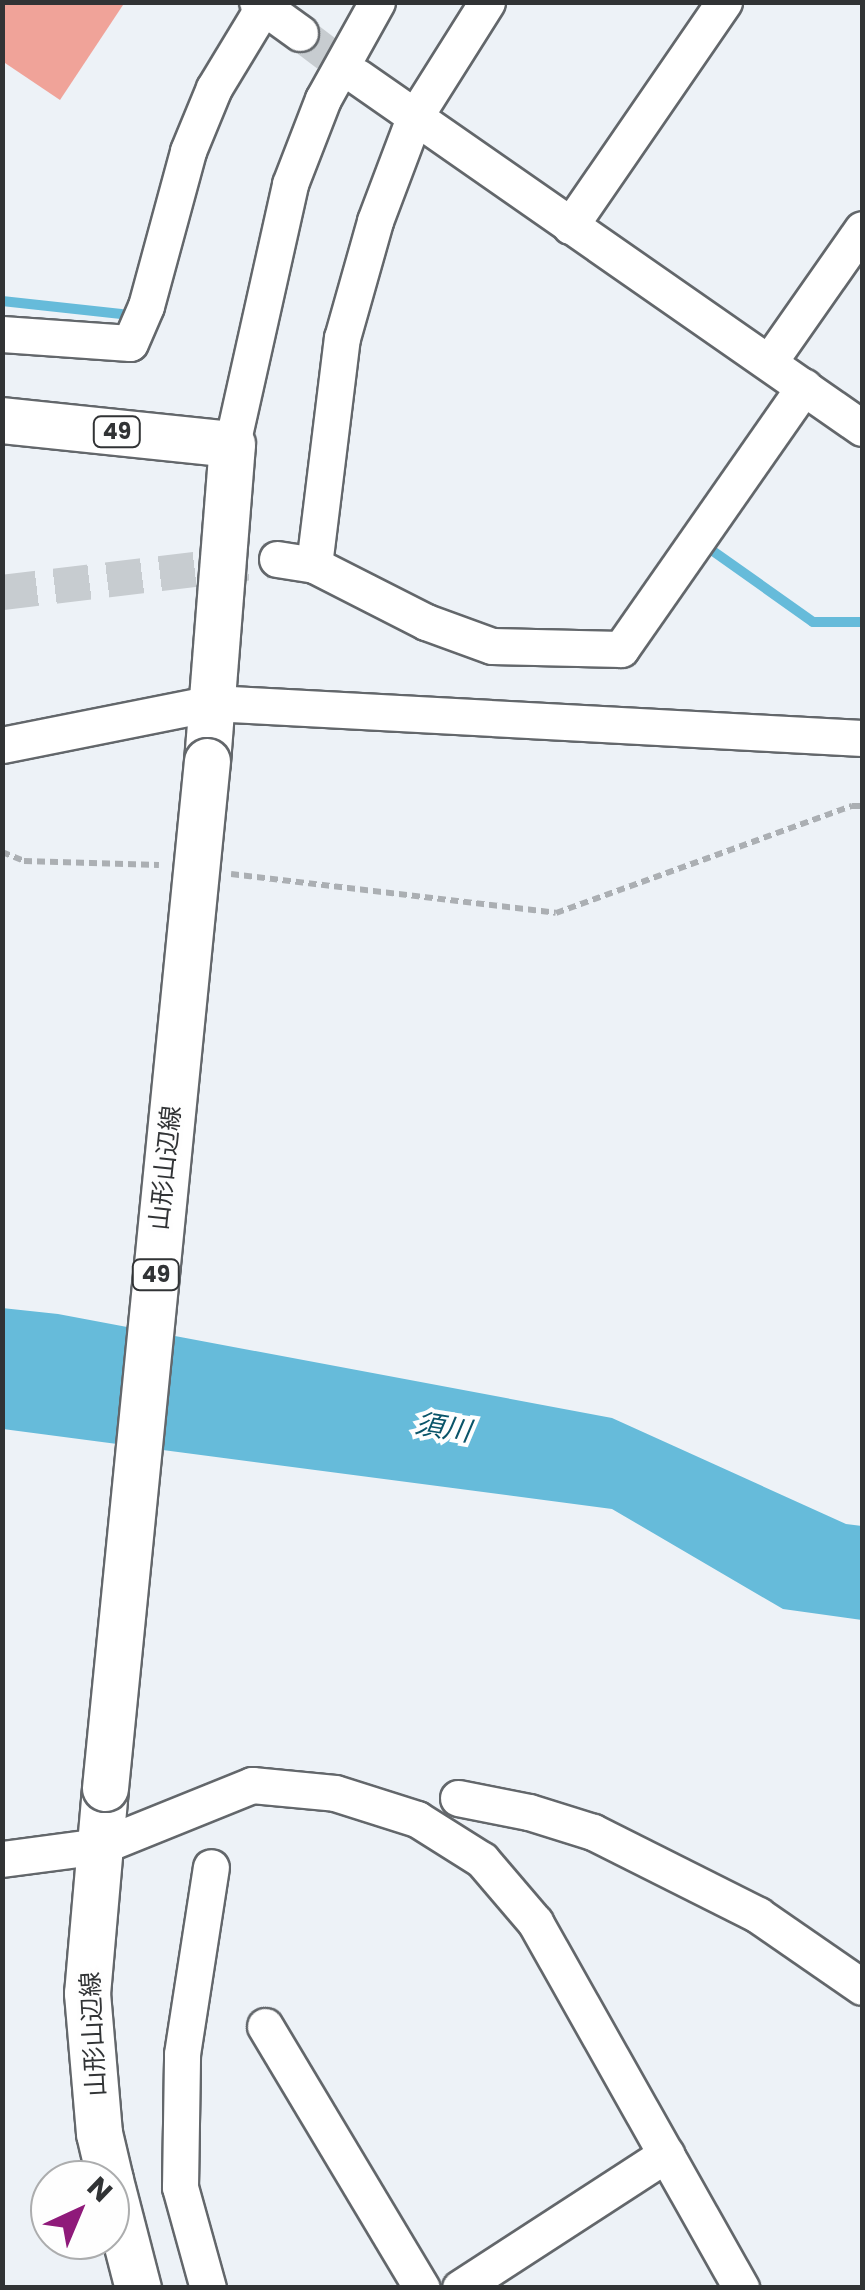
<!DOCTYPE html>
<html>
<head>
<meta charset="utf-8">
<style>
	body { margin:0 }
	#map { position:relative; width:865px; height:2290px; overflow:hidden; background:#edf2f7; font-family:Poppins,"Noto Sans JP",sans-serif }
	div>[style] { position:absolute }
	.water>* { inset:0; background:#66bbda }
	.stream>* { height:10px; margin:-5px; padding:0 5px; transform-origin:5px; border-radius:5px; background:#66bbda }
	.building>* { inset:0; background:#f0a399 }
	.minor-tunnel>* { height:35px; margin-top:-17.5px; transform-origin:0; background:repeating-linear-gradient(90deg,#c7ccd0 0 35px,transparent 0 53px) }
	.path>* { height:6px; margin-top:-3px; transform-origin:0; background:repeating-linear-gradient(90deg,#abafb3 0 8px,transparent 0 13px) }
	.roads { filter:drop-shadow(2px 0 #63676b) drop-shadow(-2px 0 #63676b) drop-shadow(0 2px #63676b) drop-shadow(0 -2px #63676b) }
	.minor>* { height:35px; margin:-17.5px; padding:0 17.5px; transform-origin:17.5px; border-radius:17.5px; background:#fff }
	.major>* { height:45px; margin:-22.5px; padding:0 22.5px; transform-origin:22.5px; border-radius:22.5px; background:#fff }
	.bridges { filter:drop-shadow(2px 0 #63676b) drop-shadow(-2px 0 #63676b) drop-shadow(0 2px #63676b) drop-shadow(0 -2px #63676b) }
	.major-bridge>* { height:45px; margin:-22.5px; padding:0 22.5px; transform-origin:22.5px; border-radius:22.5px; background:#fff }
	span { translate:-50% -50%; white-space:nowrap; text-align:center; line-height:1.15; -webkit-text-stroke:8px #fefefe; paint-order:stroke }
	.shield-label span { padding:2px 8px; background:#fefefe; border:2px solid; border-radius:8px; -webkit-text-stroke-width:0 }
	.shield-label { font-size:22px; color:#313335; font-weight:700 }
	.street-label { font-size:25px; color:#313335 }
	.water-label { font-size:28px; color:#095469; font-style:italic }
	.frame { position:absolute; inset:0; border:5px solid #313335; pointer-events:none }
	.north { position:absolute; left:30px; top:2160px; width:100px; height:100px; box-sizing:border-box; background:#fefefe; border:2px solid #acadae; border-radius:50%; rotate:44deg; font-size:28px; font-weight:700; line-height:40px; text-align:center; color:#313335 }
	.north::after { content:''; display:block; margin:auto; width:35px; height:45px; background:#8f1a7a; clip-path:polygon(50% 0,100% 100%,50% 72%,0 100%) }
</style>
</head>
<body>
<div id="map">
	<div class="water">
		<i style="clip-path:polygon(2px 1308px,58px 1314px,612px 1418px,846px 1524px,862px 1526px,862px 1620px,783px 1609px,612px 1509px,3px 1429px)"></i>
	</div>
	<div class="stream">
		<i style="left:2px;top:301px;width:120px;rotate:6.2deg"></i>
		<i style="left:710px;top:549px;width:126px;rotate:35.3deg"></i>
		<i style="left:813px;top:622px;width:49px"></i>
	</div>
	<div class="building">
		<i style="clip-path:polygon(2px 2px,125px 2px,60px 100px,2px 61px)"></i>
	</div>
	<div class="minor-tunnel">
		<i style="left:300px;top:33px;width:73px;rotate:37.2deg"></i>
		<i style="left:2px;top:592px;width:277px;rotate:-6.8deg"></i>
	</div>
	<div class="path">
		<i style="left:2px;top:852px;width:24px;rotate:22deg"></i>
		<i style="left:24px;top:861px;width:135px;rotate:1.7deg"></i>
		<i style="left:231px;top:874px;width:327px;rotate:6.8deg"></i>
		<i style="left:556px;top:913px;width:315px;rotate:-19.9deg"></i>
		<i style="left:852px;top:806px;width:10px"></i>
	</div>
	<div class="roads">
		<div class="minor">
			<i style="left:257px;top:2px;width:53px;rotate:35.8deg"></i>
			<i style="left:358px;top:77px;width:614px;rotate:34.85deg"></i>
			<i style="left:570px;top:226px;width:272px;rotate:-55.5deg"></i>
			<i style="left:2px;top:334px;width:128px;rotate:4deg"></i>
			<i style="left:130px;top:343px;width:40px;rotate:-66.6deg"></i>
			<i style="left:146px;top:306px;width:161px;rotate:-74.8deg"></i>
			<i style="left:188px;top:151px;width:68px;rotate:-67.6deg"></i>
			<i style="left:214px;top:88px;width:100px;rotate:-58.8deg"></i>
			<i style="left:769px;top:362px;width:162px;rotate:-55deg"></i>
			<i style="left:232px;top:444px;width:266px;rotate:-77.4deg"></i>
			<i style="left:290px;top:184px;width:91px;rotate:-68.8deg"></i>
			<i style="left:323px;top:99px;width:111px;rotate:-60.9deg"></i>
			<i style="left:277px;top:559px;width:37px;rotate:9deg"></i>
			<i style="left:314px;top:565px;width:126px;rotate:27deg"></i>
			<i style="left:426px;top:622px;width:70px;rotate:20deg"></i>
			<i style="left:492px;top:646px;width:129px;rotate:1.3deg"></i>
			<i style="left:621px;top:649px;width:320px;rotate:-55.1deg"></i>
			<i style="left:314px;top:565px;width:229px;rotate:-83deg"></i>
			<i style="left:342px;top:338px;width:122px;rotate:-74.2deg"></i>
			<i style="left:375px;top:221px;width:110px;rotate:-69.3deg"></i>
			<i style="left:414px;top:118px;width:137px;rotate:-57.8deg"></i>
			<i style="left:2px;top:745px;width:214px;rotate:-11.3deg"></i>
			<i style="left:212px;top:703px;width:651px;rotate:3.08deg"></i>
			<i style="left:458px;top:1798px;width:72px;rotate:11.2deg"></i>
			<i style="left:529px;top:1812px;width:67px;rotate:17.4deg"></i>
			<i style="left:593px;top:1832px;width:185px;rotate:26.7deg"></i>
			<i style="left:758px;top:1915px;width:126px;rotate:34.7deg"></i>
			<i style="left:2px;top:1859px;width:100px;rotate:-7.5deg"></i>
			<i style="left:101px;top:1846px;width:163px;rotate:-22deg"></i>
			<i style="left:252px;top:1785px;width:83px;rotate:5.5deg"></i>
			<i style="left:335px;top:1793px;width:86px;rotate:17.6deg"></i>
			<i style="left:417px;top:1819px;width:77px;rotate:32.2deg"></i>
			<i style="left:482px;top:1860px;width:82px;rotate:49.5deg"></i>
			<i style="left:535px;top:1922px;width:420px;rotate:60.6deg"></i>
			<i style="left:265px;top:2026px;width:305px;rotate:59.1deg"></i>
			<i style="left:208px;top:2288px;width:105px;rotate:-105.5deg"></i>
			<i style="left:180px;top:2187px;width:133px;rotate:-89.1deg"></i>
			<i style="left:182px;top:2054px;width:189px;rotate:-81.2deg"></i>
			<i style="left:460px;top:2288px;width:246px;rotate:-33deg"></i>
		</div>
		<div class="major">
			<i style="left:2px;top:420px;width:231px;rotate:6deg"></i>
			<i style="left:232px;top:444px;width:318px;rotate:94.5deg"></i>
			<i style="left:105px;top:1788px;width:206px;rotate:95deg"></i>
			<i style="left:87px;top:1993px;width:141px;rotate:85.1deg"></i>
			<i style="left:99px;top:2133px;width:48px;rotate:76.8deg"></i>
			<i style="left:110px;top:2180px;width:112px;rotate:75.5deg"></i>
		</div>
	</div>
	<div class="bridges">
		<div class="major-bridge">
			<i style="left:105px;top:1788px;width:1032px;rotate:-84.33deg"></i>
		</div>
	</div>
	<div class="shield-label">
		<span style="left:117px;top:432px">49</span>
		<span style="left:156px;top:1275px">49</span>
	</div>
	<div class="street-label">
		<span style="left:166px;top:1168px;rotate:-84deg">山形山辺線</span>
		<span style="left:94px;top:2034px;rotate:-93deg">山形山辺線</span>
	</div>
	<div class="water-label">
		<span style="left:443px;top:1428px;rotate:9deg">須川</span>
	</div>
	<div class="frame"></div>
	<div class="north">N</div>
</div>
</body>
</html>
